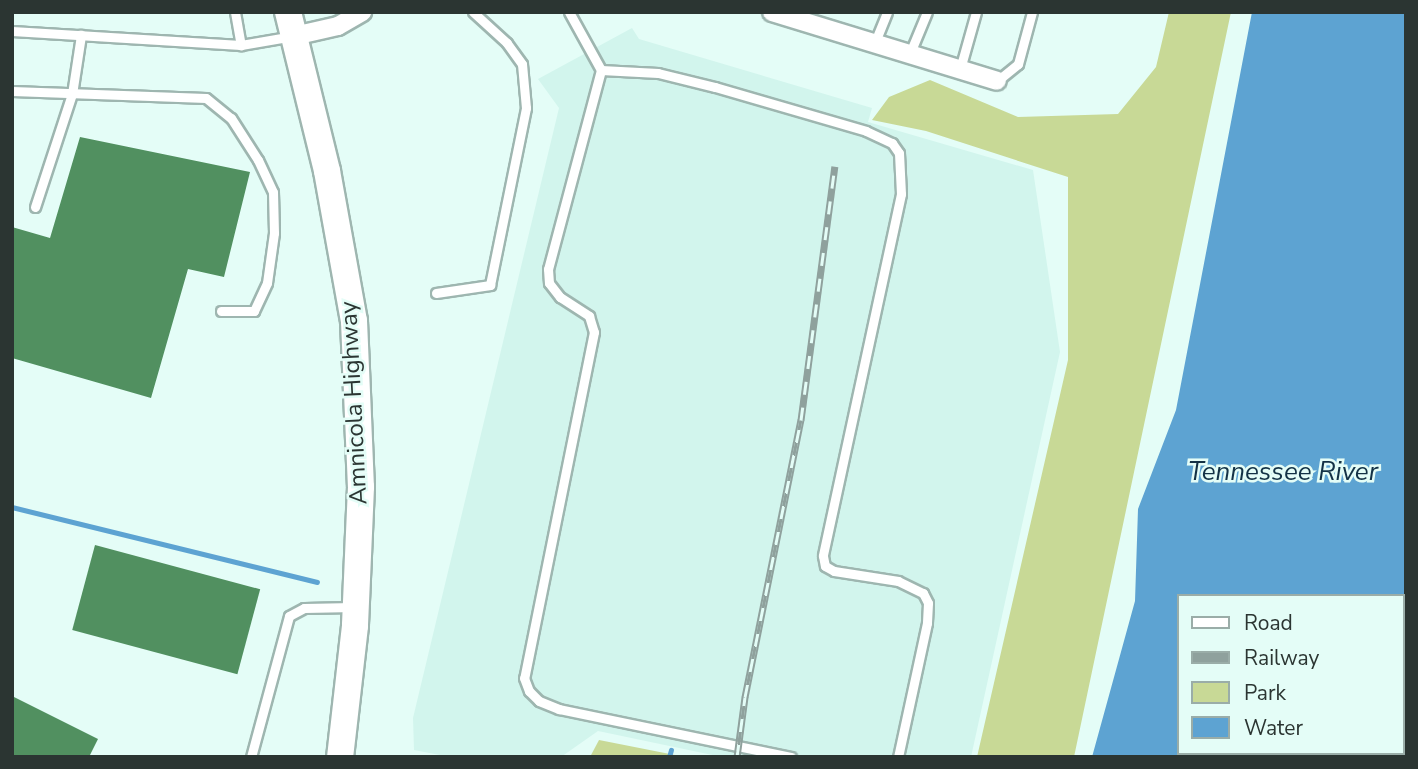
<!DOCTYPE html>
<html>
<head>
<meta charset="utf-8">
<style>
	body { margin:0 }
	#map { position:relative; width:1418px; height:769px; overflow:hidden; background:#e4fdf7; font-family:"Nunito Sans",sans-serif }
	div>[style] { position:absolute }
	.built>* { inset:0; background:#d2f5ed }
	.green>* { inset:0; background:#c8d996 }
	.water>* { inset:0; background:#5da3d2 }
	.stream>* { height:4.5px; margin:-2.25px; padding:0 2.25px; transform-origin:2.25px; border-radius:2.25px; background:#5da3d2 }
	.building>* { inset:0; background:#519060; transform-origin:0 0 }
	.roads { filter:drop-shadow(2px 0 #9eb6b0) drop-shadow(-2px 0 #9eb6b0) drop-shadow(0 2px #9eb6b0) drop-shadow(0 -2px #9eb6b0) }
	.service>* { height:9px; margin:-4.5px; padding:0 4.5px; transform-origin:4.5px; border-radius:4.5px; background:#fff }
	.minor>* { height:18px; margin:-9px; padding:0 9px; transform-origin:9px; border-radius:9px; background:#fff }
	.primary>* { height:26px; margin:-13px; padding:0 13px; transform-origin:13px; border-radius:13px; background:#fff }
	.rail>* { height:7px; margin-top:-3.5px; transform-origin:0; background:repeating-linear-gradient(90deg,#e4fdf7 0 13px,#8fa19d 0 26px); box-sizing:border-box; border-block:2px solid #8fa19d }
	span { translate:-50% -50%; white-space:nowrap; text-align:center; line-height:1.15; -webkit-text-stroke:5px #e4fdf7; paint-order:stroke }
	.street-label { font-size:24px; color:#2b3532 }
	.water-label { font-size:26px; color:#133246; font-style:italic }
	.frame { position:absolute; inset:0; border:14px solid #2b3532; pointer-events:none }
	.legend { position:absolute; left:1177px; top:594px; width:228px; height:161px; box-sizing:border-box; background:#e4fdf7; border:2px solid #9aada8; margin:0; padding:9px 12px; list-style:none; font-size:21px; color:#2b3532 }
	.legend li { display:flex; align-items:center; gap:14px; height:35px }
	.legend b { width:35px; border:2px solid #9aada8 }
</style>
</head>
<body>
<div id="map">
	<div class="built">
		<i style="clip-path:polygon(632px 28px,639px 39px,872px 108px,868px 122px,1033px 170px,1060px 352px,971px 757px,722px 757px,598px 731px,561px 757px,450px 757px,414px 750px,413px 718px,559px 108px,538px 79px)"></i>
	</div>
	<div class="green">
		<i style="clip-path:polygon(1169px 12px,1231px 12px,1074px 757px,977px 757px,1068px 360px,1068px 177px,926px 131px,872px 120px,889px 97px,930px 80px,1018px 117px,1118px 114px,1156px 67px)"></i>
		<i style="clip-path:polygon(599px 740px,685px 757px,590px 757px)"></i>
	</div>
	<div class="water">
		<i style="clip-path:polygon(evenodd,1252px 12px,1406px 12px,1406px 757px,1092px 757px,1135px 601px,1138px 509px,1176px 410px,1252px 12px,1178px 596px,1402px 596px,1402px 753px,1178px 753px,1178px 596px)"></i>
	</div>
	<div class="stream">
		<i style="left:12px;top:507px;width:314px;rotate:13.8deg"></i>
		<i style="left:669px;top:757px;width:7px;rotate:-74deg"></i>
	</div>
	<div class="building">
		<i style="clip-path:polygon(80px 137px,250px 172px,224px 277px,188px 269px,151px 398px,12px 358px,12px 227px,50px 238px)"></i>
		<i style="left:95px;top:545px;width:171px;height:88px;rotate:15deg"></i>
		<i style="clip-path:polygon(12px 696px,98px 739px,89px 757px,12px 757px)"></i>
	</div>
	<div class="roads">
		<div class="service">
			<i style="left:235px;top:12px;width:34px;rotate:80deg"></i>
			<i style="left:569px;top:12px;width:66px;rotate:61.1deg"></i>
			<i style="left:601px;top:70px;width:206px;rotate:104.9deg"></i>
			<i style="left:548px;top:269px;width:14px;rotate:86deg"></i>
			<i style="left:549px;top:283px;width:18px;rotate:52deg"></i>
			<i style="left:560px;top:297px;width:35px;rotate:33deg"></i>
			<i style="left:589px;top:316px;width:17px;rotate:73deg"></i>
			<i style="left:594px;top:332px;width:353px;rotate:101.4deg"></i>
			<i style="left:524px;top:678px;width:14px;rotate:69deg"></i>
			<i style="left:529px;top:691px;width:14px;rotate:45deg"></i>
			<i style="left:539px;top:701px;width:22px;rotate:22deg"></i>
			<i style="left:559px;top:709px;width:237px;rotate:11.7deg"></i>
			<i style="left:12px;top:31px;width:229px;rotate:3.5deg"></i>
			<i style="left:241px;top:45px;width:53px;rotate:-9.8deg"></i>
			<i style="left:875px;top:42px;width:32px;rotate:-68deg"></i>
			<i style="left:910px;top:53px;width:44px;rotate:-67.5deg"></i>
			<i style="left:960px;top:69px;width:59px;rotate:-74.3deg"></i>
			<i style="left:601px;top:70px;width:57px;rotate:3deg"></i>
			<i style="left:658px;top:73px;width:59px;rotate:13.8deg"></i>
			<i style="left:715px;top:87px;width:157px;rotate:16.2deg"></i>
			<i style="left:866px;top:131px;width:29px;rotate:25deg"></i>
			<i style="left:892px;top:143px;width:12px;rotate:55deg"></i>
			<i style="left:899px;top:153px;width:41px;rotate:87.2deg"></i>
			<i style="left:901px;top:194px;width:370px;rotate:102.2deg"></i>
			<i style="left:823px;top:556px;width:10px;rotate:79deg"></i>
			<i style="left:825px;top:566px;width:10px;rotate:29deg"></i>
			<i style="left:834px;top:571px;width:65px;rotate:8.9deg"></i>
			<i style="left:898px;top:581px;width:28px;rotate:26deg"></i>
			<i style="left:923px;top:593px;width:11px;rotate:63deg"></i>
			<i style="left:928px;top:603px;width:20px;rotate:93deg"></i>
			<i style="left:927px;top:623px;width:137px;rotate:102.2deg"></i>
			<i style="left:997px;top:81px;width:27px;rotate:-39deg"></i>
			<i style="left:1018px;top:64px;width:54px;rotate:-74.9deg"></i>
			<i style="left:12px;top:91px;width:194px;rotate:2.1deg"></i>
			<i style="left:206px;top:98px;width:32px;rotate:39deg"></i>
			<i style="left:231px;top:118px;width:50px;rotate:57.3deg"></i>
			<i style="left:258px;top:160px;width:35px;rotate:65deg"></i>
			<i style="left:273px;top:192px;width:41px;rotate:88.6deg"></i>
			<i style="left:274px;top:233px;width:50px;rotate:98deg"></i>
			<i style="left:267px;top:283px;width:31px;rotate:115deg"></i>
			<i style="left:254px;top:311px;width:33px;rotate:180deg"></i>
			<i style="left:35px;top:207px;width:119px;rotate:-71.9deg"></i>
			<i style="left:72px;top:94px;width:60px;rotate:-81.3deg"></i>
			<i style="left:436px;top:293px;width:55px;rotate:-8.4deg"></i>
			<i style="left:490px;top:285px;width:181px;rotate:-78.5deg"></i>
			<i style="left:526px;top:108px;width:44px;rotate:-95.2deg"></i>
			<i style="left:522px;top:64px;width:26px;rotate:-126deg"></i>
			<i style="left:507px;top:43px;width:46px;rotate:-137.6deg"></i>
			<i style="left:251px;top:757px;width:146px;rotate:-74.9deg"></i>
			<i style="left:289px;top:616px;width:17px;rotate:-28deg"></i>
			<i style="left:304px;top:608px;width:50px;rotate:-1.1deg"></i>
		</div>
		<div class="minor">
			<i style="left:772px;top:12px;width:235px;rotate:17deg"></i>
			<i style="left:294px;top:36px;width:45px;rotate:-12.8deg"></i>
			<i style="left:338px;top:26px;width:28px;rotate:-30deg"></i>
		</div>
		<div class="primary">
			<i style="left:288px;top:12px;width:164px;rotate:76.2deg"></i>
			<i style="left:327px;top:171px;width:152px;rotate:79.8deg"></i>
			<i style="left:354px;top:321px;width:166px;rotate:87.6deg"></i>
			<i style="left:361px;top:487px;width:139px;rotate:92.5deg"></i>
			<i style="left:355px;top:626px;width:132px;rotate:96.5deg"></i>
		</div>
	</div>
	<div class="rail">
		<i style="left:737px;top:757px;width:61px;rotate:-82.4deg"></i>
		<i style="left:745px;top:697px;width:283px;rotate:-78.6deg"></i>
		<i style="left:801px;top:420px;width:256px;rotate:-82.4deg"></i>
	</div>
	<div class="street-label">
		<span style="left:354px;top:403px;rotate:-93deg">Amnicola Highway</span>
	</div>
	<div class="water-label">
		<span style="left:1283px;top:472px">Tennessee River</span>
	</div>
	<div class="frame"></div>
	<ul class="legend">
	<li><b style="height:9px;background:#fff"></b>Road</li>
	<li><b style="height:9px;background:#8fa19d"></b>Railway</li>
	<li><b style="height:19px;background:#c8d996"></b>Park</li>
	<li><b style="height:19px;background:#5da3d2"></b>Water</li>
	</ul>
</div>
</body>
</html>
